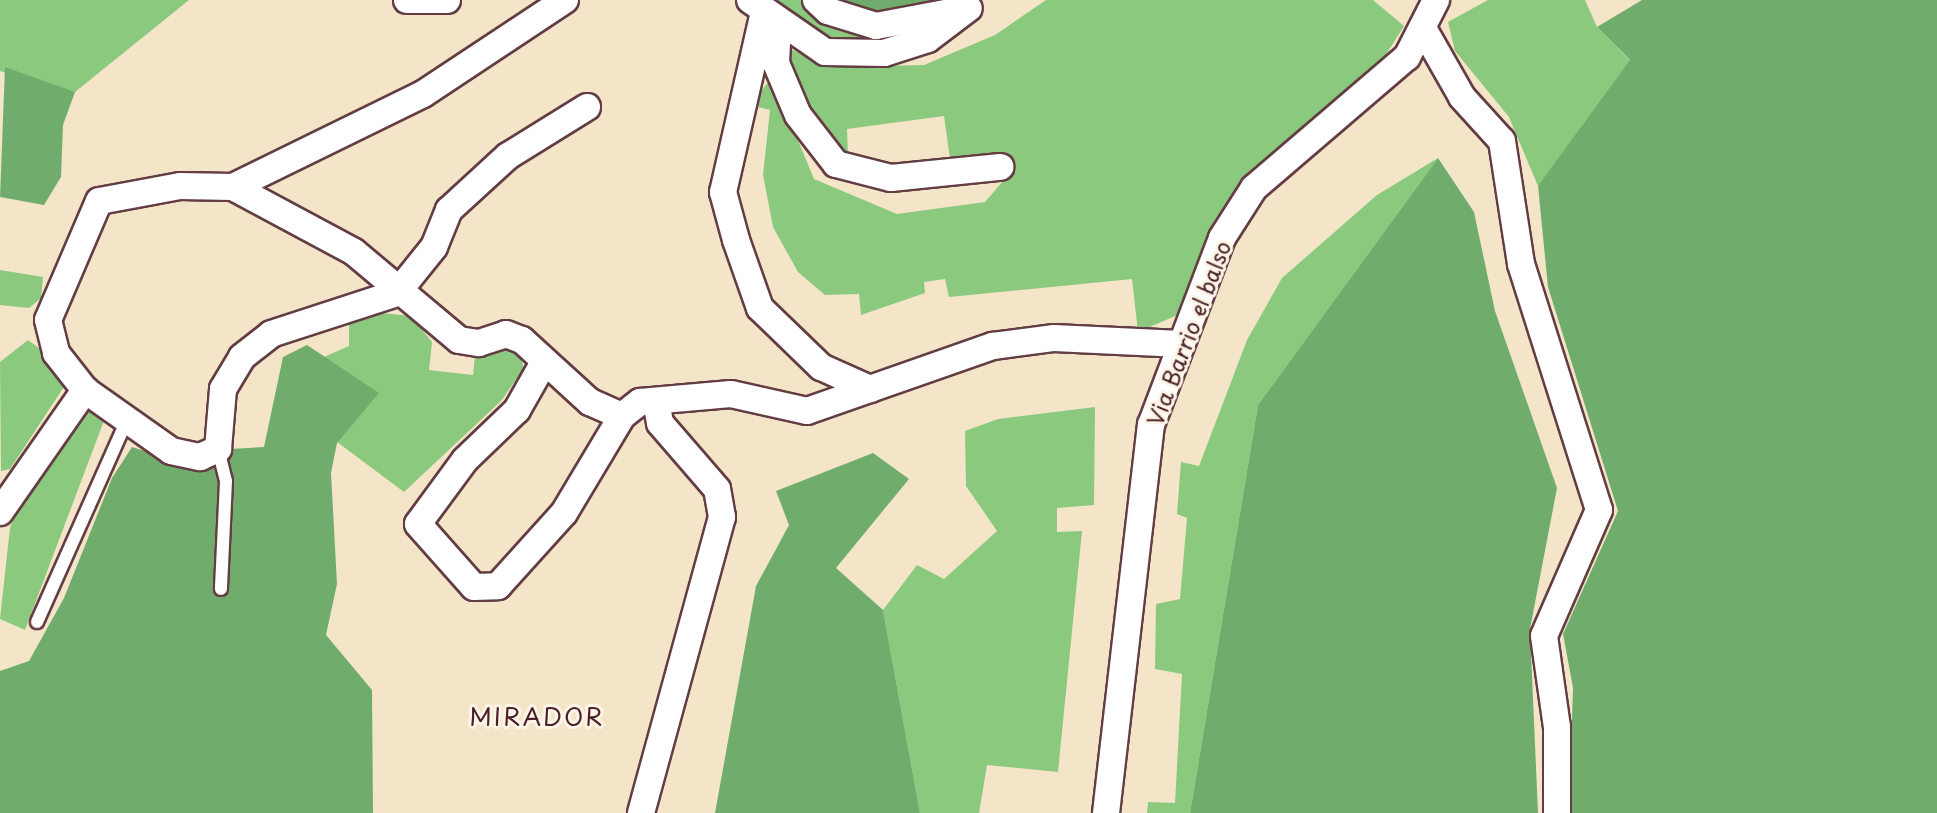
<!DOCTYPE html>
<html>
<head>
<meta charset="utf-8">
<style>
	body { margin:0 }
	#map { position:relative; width:1937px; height:813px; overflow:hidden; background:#f4e5c9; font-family:"Playpen Sans",sans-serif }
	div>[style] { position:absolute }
	.green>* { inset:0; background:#8bc97e }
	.forest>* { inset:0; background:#70ad6d }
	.roads { filter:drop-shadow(2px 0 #643d43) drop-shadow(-2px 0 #643d43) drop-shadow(0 2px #643d43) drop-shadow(0 -2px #643d43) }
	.lane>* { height:12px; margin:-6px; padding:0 6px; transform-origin:6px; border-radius:6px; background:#fff }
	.street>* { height:26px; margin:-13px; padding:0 13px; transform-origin:13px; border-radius:13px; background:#fff }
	span { translate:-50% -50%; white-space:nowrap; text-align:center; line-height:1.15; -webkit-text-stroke:6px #fcf5e5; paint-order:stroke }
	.street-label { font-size:22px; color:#4a1f2b }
	.neighbourhood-label { font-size:24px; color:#4a1f2b; letter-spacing:2px }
</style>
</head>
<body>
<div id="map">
	<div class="green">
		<i style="clip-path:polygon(0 0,189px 0,75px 92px,0 71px)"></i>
		<i style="clip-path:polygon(767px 0,806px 0,817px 11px,951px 25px,904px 45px,832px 44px)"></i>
		<i style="clip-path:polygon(1046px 0,1373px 0,1404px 26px,1380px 64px,1219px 216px,1180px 314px,1138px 332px,1132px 279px,949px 297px,945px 279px,924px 282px,925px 293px,861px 315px,859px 294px,825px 295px,798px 272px,773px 227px,763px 175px,770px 110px,749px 105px,772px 78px,814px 179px,897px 214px,985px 202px,1015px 167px,1008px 156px,950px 159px,944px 116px,847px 129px,848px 156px,824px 142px,788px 78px,789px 48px,827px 67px,924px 65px,995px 35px)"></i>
		<i style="clip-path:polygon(1488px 0,1585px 0,1597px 27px,1638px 69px,1538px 186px,1509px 117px,1455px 51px,1448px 22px)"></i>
		<i style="clip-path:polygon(1438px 158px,1258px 405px,1190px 813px,1147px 813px,1148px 802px,1175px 803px,1182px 674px,1155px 669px,1156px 604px,1180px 599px,1187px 518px,1177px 514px,1181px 462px,1199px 466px,1247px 340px,1282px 278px,1377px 195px)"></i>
		<i style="clip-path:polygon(0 270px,43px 277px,41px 298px,29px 308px,0 305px)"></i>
		<i style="clip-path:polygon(362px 311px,411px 316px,432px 342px,429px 370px,473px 375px,476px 346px,493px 344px,520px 356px,524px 368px,501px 401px,404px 492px,337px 442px,378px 393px,324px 357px,349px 346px,349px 316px)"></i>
		<i style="clip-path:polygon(28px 340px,73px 373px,10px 469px,1px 471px,0 362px)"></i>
		<i style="clip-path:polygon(87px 405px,105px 418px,25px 630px,0 619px,10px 528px,19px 502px)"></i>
		<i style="clip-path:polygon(1095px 407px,1094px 505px,1057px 508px,1057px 532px,1082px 531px,1058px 772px,987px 765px,979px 813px,920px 813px,883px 610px,917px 565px,944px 579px,997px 531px,966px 486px,965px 431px,998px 419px)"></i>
	</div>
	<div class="forest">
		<i style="clip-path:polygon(825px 0,949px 0,874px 12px)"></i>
		<i style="clip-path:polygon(1642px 0,1937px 0,1937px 813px,1569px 813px,1573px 688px,1563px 634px,1618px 511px,1548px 287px,1538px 186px,1630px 60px,1597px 27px)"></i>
		<i style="clip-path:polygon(5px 67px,75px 92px,63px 125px,61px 177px,44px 205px,0 197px)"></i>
		<i style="clip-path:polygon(1438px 158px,1474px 212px,1495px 311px,1557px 488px,1530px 629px,1538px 813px,1190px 813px,1258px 405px)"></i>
		<i style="clip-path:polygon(307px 345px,379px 393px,337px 443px,331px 473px,337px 584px,326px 635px,372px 690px,373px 813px,0 813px,0 671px,29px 661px,64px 598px,112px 478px,132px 447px,194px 466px,231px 449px,264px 447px,283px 357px)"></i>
		<i style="clip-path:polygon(873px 453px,909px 479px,836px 568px,883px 610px,920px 813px,715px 813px,756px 586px,789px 525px,776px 491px)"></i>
	</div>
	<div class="roads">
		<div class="lane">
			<i style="left:218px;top:449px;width:33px;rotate:76deg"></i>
			<i style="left:226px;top:481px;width:108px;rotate:92.7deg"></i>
			<i style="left:37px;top:622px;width:219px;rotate:-66deg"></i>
		</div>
		<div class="street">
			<i style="left:407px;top:0;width:40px"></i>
			<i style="left:565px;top:0;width:170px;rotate:146.5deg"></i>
			<i style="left:423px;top:94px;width:212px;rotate:153.9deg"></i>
			<i style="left:233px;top:187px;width:53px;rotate:-178.9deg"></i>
			<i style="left:180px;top:186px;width:82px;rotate:169.5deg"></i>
			<i style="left:99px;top:201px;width:129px;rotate:113.2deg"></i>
			<i style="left:48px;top:320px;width:34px;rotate:76deg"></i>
			<i style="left:56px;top:353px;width:47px;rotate:51.9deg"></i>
			<i style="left:85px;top:390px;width:105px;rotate:35.3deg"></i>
			<i style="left:171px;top:451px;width:30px;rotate:12deg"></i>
			<i style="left:200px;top:457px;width:20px;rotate:-24deg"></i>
			<i style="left:218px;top:449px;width:60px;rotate:-85.2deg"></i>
			<i style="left:223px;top:389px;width:37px;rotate:-59deg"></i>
			<i style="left:242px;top:357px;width:37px;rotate:-38deg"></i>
			<i style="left:271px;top:334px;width:133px;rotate:-18deg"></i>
			<i style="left:397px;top:293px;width:59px;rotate:-51.2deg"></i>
			<i style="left:434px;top:247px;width:40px;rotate:-68deg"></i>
			<i style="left:449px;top:210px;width:80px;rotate:-42.5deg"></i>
			<i style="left:508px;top:156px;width:93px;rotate:-31.8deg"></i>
			<i style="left:750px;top:0;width:91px;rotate:34.7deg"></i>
			<i style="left:825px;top:52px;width:59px;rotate:1deg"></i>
			<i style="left:884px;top:53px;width:46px;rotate:-17.7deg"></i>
			<i style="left:928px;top:39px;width:51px;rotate:-37.1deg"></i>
			<i style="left:816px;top:0;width:16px;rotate:43deg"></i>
			<i style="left:828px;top:11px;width:50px;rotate:17.4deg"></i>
			<i style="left:876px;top:26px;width:81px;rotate:-10.6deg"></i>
			<i style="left:764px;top:12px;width:185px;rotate:102.8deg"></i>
			<i style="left:723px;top:192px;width:50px;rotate:74.8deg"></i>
			<i style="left:736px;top:240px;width:72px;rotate:70.6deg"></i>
			<i style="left:760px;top:308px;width:85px;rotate:44deg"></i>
			<i style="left:821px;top:367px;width:54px;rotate:24.2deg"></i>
			<i style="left:778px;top:24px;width:39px;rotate:93deg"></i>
			<i style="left:776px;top:63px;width:56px;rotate:67.1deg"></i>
			<i style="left:798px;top:115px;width:62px;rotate:52.2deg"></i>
			<i style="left:836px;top:164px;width:57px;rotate:14.3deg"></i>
			<i style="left:891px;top:178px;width:110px;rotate:-5.8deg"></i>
			<i style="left:1424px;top:30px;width:77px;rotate:60.4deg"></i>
			<i style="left:1462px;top:97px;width:59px;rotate:47.7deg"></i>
			<i style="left:1502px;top:141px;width:124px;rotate:81.2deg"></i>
			<i style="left:1521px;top:264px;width:258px;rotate:72.4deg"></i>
			<i style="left:1599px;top:510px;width:137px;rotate:113.6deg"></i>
			<i style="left:1544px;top:636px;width:92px;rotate:81.9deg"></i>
			<i style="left:1557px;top:727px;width:86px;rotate:90deg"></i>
			<i style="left:233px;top:187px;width:137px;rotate:28.2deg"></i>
			<i style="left:354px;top:252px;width:137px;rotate:40deg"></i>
			<i style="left:459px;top:340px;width:20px;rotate:9deg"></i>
			<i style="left:479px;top:343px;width:28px;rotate:-18deg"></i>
			<i style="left:506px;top:334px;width:17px;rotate:21deg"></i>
			<i style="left:522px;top:340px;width:92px;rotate:42.4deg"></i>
			<i style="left:590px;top:402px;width:35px;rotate:24deg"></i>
			<i style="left:622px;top:416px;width:23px;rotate:-38deg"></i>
			<i style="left:640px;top:402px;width:91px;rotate:-5deg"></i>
			<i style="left:731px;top:394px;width:78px;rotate:12.6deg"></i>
			<i style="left:807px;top:411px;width:197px;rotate:-19.3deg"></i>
			<i style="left:993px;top:346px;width:62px;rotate:-7.5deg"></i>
			<i style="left:1054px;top:338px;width:127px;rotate:2.7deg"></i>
			<i style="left:543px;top:364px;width:53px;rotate:119.5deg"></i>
			<i style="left:517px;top:410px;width:72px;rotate:136.1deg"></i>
			<i style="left:465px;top:460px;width:79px;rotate:126.3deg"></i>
			<i style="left:418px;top:524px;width:84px;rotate:48.4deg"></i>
			<i style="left:474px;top:587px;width:24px;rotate:-2deg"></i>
			<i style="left:498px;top:586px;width:98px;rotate:-47.9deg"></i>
			<i style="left:564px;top:513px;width:113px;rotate:-59.1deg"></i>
			<i style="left:0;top:512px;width:149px;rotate:-55.1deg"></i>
			<i style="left:641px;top:813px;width:307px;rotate:-74.7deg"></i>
			<i style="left:722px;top:517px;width:28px;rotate:-100deg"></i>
			<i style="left:717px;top:489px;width:87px;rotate:-130.8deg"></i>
			<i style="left:660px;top:423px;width:22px;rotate:-100deg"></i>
			<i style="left:1106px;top:813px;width:391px;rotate:-83.4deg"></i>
			<i style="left:1151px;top:425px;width:200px;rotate:-69.2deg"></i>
			<i style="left:1222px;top:238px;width:59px;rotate:-57.4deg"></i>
			<i style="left:1254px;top:188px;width:201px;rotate:-40.6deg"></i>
			<i style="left:1407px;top:57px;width:64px;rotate:-63deg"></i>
		</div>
	</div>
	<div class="street-label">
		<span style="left:1188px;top:333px;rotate:-69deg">Via Barrio el balso</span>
	</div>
	<div class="neighbourhood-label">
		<span style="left:537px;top:717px">MIRADOR</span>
	</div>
</div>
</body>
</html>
